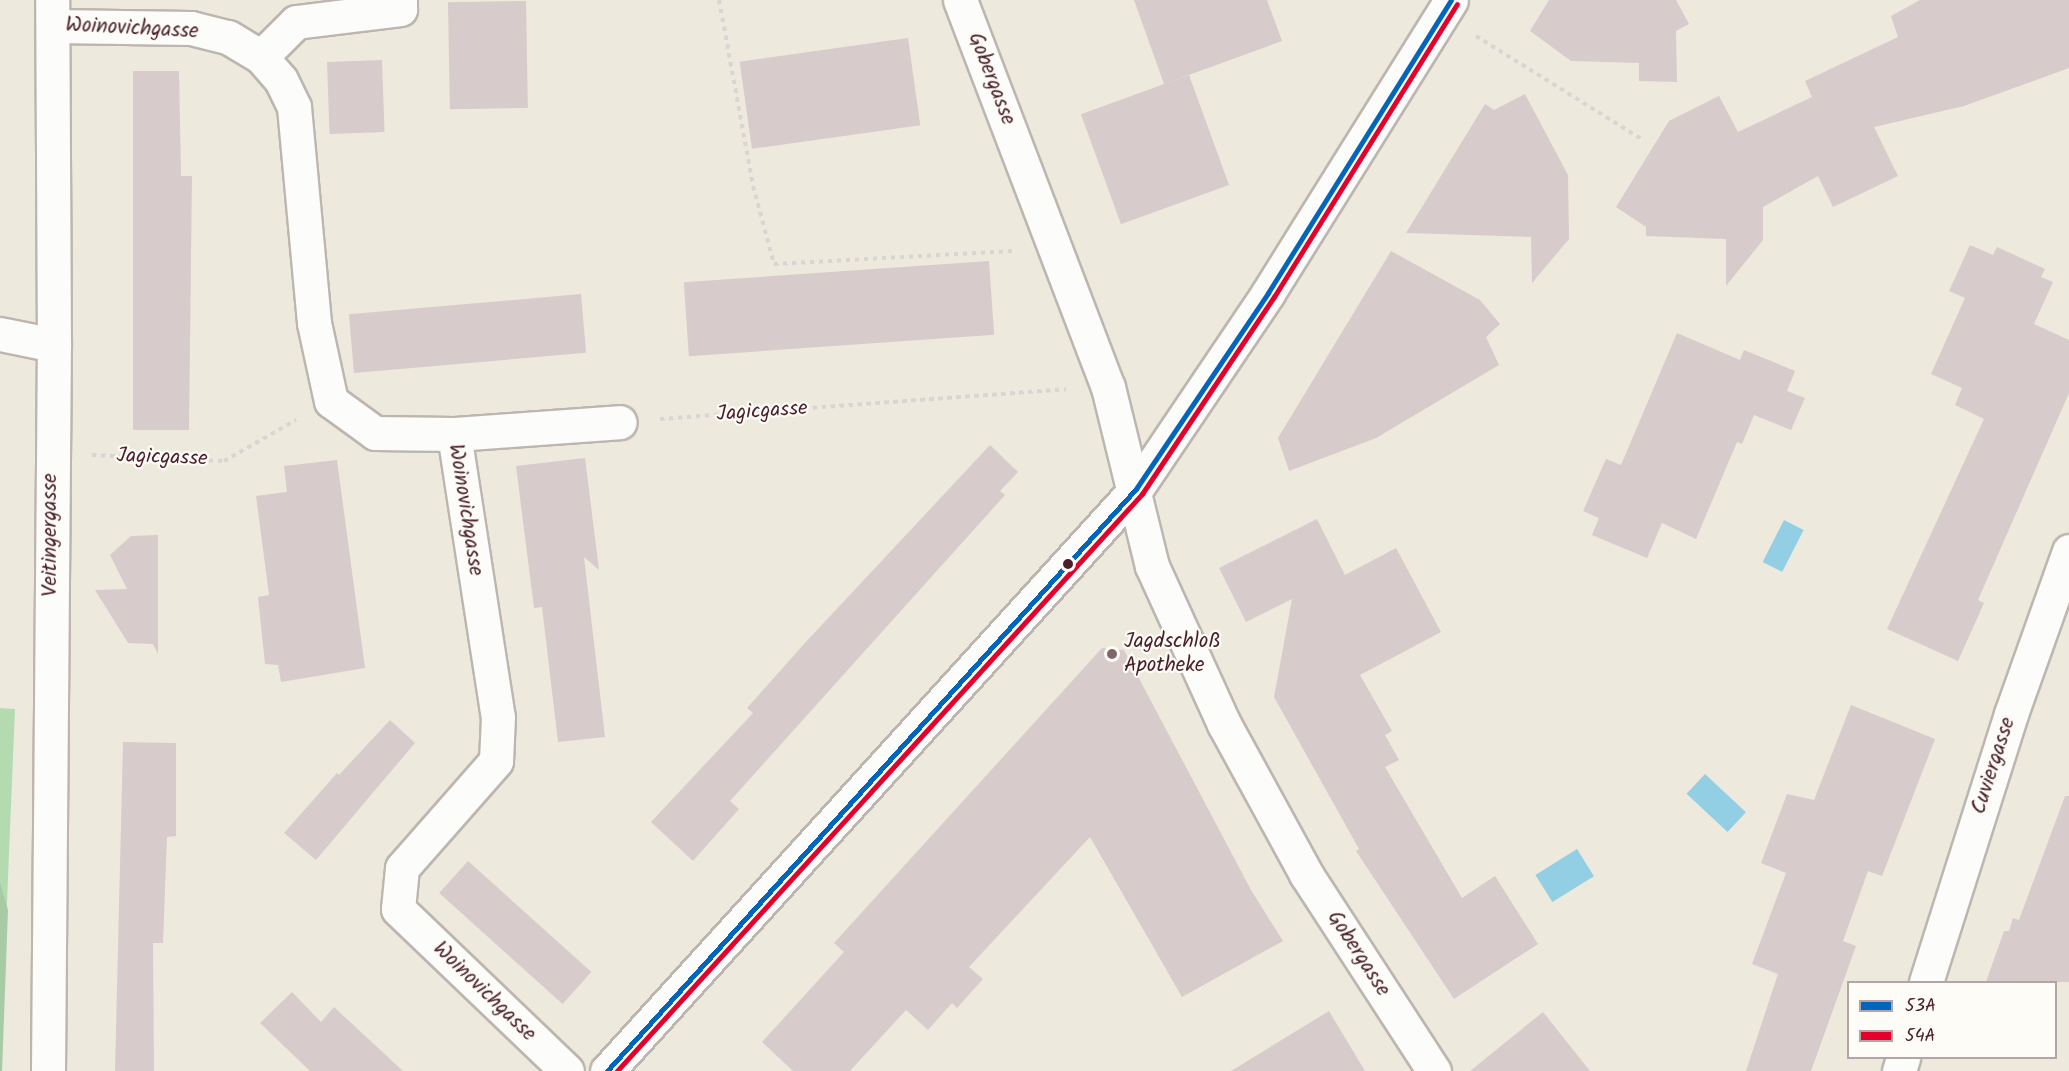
<!DOCTYPE html>
<html>
<head>
<meta charset="utf-8">
<style>
	body { margin:0 }
	#map { position:relative; width:2069px; height:1071px; overflow:hidden; background:#eee9dd; font-family:Kalam,sans-serif }
	div>[style] { position:absolute }
	.green>* { inset:0; background:#b4dbb0 }
	.forest>* { inset:0; background:#a6cba5 }
	.water>* { inset:0; background:#92cfe5; transform-origin:0 0 }
	.building>* { inset:0; background:#d7cbcb; transform-origin:0 0 }
	.path>* { height:4px; margin-top:-2px; transform-origin:0; background:repeating-linear-gradient(90deg,#d9d5d3 0 4.5px,transparent 0 9px) }
	.roads { filter:drop-shadow(2px 0 #bdb6b0) drop-shadow(-2px 0 #bdb6b0) drop-shadow(0 2px #bdb6b0) drop-shadow(0 -2px #bdb6b0) }
	.minor>* { height:33px; margin:-16.5px; padding:0 16.5px; transform-origin:16.5px; border-radius:16.5px; background:#fcfcfa }
	.tertiary>* { height:33px; margin:-16.5px; padding:0 16.5px; transform-origin:16.5px; border-radius:16.5px; background:#fcfcfa }
	.bus-1>* { height:4.5px; margin:-2.25px; padding:0 2.25px; transform-origin:2.25px; border-radius:2.25px; background:#0065bd }
	.bus-2>* { height:4.5px; margin:-2.25px; padding:0 2.25px; transform-origin:2.25px; border-radius:2.25px; background:#e4002b }
	.dots>* { width:16px; height:16px; translate:-50% -50%; box-sizing:border-box; border:3px solid #fdfcf7; border-radius:50% }
	span { translate:-50% -50%; white-space:nowrap; text-align:center; line-height:1.15; -webkit-text-stroke:4.5px #fdfcf7; paint-order:stroke }
	.street-label { font-size:21px; color:#4a1f2b }
	.poi-label { font-size:21px; color:#4a1f2b }
	.left { translate:0 -50%; text-align:left }
	.legend { position:absolute; left:1847px; top:981px; width:210px; height:78px; box-sizing:border-box; background:#fdfcf7; border:2px solid #b5a4a5; margin:0; padding:8px 10px; list-style:none; font-size:18px; color:#4a1f2b }
	.legend li { display:flex; align-items:center; gap:12px; height:30px }
	.legend b { width:30px; border:2px solid #b5a4a5 }
</style>
</head>
<body>
<div id="map">
	<div class="green">
		<i style="clip-path:polygon(0 708px,15px 709px,0 1071px)"></i>
	</div>
	<div class="forest">
		<i style="clip-path:polygon(0 883px,8px 910px,2px 1071px,0 1071px)"></i>
	</div>
	<div class="water">
		<i style="left:1784px;top:520px;width:22px;height:47px;rotate:27deg"></i>
		<i style="left:1705px;top:774px;width:56px;height:27px;rotate:43deg"></i>
		<i style="left:1577px;top:849px;width:32px;height:49px;rotate:58deg"></i>
	</div>
	<div class="building">
		<i style="clip-path:polygon(1134px 0,1267px 0,1282px 41px,1164px 84px)"></i>
		<i style="clip-path:polygon(1549px 0,1676px 0,1689px 24px,1676px 31px,1677px 82px,1639px 81px,1639px 63px,1571px 61px,1530px 31px)"></i>
		<i style="clip-path:polygon(1920px 0,2069px 0,2069px 68px,1964px 106px,1874px 127px,1898px 176px,1833px 207px,1818px 176px,1763px 207px,1763px 240px,1726px 286px,1726px 239px,1646px 236px,1646px 227px,1616px 207px,1669px 121px,1719px 96px,1738px 132px,1812px 97px,1805px 81px,1898px 37px,1891px 16px)"></i>
		<i style="left:526px;top:1px;width:107px;height:78px;rotate:89deg"></i>
		<i style="left:908px;top:38px;width:88px;height:170px;rotate:82deg"></i>
		<i style="left:382px;top:60px;width:72px;height:55px;rotate:88deg"></i>
		<i style="clip-path:polygon(133px 71px,179px 71px,181px 176px,192px 176px,189px 430px,133px 430px)"></i>
		<i style="left:1189px;top:75px;width:117px;height:115px;rotate:70deg"></i>
		<i style="clip-path:polygon(1525px 94px,1568px 175px,1569px 239px,1532px 283px,1531px 237px,1406px 233px,1485px 104px,1494px 110px)"></i>
		<i style="clip-path:polygon(1970px 245px,1993px 255px,1997px 247px,2045px 269px,2041px 277px,2053px 282px,2034px 324px,2069px 340px,2069px 393px,1978px 600px,1984px 603px,1958px 661px,1887px 629px,1984px 419px,1955px 405px,1962px 388px,1931px 374px,1965px 298px,1949px 291px)"></i>
		<i style="clip-path:polygon(1391px 251px,1480px 300px,1500px 324px,1486px 337px,1499px 365px,1376px 438px,1289px 471px,1278px 438px)"></i>
		<i style="left:989px;top:261px;width:74px;height:306px;rotate:86deg"></i>
		<i style="left:581px;top:294px;width:59px;height:233px;rotate:85deg"></i>
		<i style="clip-path:polygon(1677px 333px,1740px 360px,1744px 350px,1795px 371px,1787px 391px,1805px 398px,1791px 430px,1754px 415px,1742px 444px,1737px 442px,1696px 539px,1662px 523px,1647px 558px,1592px 535px,1599px 518px,1583px 511px,1606px 459px,1621px 465px)"></i>
		<i style="clip-path:polygon(990px 445px,1018px 472px,1000px 491px,1005px 495px,730px 801px,739px 809px,693px 861px,651px 822px,753px 713px,747px 708px,804px 644px)"></i>
		<i style="clip-path:polygon(585px 458px,599px 570px,584px 557px,605px 737px,558px 742px,542px 607px,534px 608px,516px 466px)"></i>
		<i style="clip-path:polygon(337px 460px,365px 668px,281px 682px,278px 665px,265px 664px,258px 597px,269px 595px,256px 496px,287px 492px,284px 466px)"></i>
		<i style="clip-path:polygon(1317px 519px,1345px 575px,1396px 548px,1441px 632px,1360px 675px,1392px 731px,1385px 735px,1399px 760px,1385px 767px,1462px 898px,1495px 876px,1538px 944px,1454px 999px,1356px 851px,1359px 849px,1274px 697px,1292px 599px,1246px 622px,1219px 568px)"></i>
		<i style="clip-path:polygon(158px 535px,158px 654px,153px 644px,128px 643px,95px 590px,127px 589px,110px 555px,131px 536px)"></i>
		<i style="clip-path:polygon(1102px 648px,1124px 650px,1251px 890px,1283px 941px,1182px 997px,1090px 837px,969px 967px,983px 979px,957px 1008px,952px 1003px,928px 1030px,906px 1010px,850px 1071px,793px 1071px,762px 1042px,844px 952px,834px 943px)"></i>
		<i style="clip-path:polygon(1851px 705px,1935px 739px,1882px 876px,1868px 871px,1843px 941px,1856px 946px,1811px 1071px,1746px 1071px,1778px 974px,1752px 964px,1786px 873px,1761px 863px,1787px 794px,1814px 800px)"></i>
		<i style="clip-path:polygon(390px 720px,415px 743px,316px 860px,284px 833px,337px 773px,339px 775px)"></i>
		<i style="clip-path:polygon(123px 742px,176px 743px,176px 836px,167px 837px,163px 943px,153px 943px,154px 1071px,115px 1071px)"></i>
		<i style="clip-path:polygon(2065px 796px,2069px 796px,2069px 982px,1986px 982px,2004px 931px,2009px 931px,2013px 918px,2019px 920px)"></i>
		<i style="left:468px;top:861px;width:166px;height:43px;rotate:42deg"></i>
		<i style="clip-path:polygon(292px 992px,321px 1022px,334px 1007px,403px 1071px,310px 1071px,260px 1023px)"></i>
		<i style="clip-path:polygon(1329px 1011px,1365px 1071px,1231px 1071px)"></i>
		<i style="clip-path:polygon(1543px 1012px,1590px 1071px,1470px 1071px)"></i>
	</div>
	<div class="path">
		<i style="left:719px;top:0;width:189px;rotate:79.6deg"></i>
		<i style="left:753px;top:186px;width:81px;rotate:74.9deg"></i>
		<i style="left:774px;top:264px;width:239px;rotate:-3.1deg"></i>
		<i style="left:1476px;top:36px;width:197px;rotate:31.9deg"></i>
		<i style="left:660px;top:419px;width:407px;rotate:-4.2deg"></i>
		<i style="left:92px;top:455px;width:132px;rotate:2.6deg"></i>
		<i style="left:224px;top:461px;width:83px;rotate:-29.7deg"></i>
	</div>
	<div class="roads">
		<div class="minor">
			<i style="left:960px;top:0;width:414px;rotate:69.1deg"></i>
			<i style="left:1108px;top:387px;width:184px;rotate:76.2deg"></i>
			<i style="left:1152px;top:566px;width:174px;rotate:65.5deg"></i>
			<i style="left:1224px;top:724px;width:171px;rotate:61.3deg"></i>
			<i style="left:1306px;top:874px;width:235px;rotate:57deg"></i>
			<i style="left:54px;top:26px;width:137px;rotate:0.8deg"></i>
			<i style="left:191px;top:28px;width:38px;rotate:14deg"></i>
			<i style="left:228px;top:37px;width:39px;rotate:31deg"></i>
			<i style="left:261px;top:57px;width:30px;rotate:49deg"></i>
			<i style="left:281px;top:80px;width:30px;rotate:64deg"></i>
			<i style="left:294px;top:107px;width:217px;rotate:84.7deg"></i>
			<i style="left:314px;top:323px;width:80px;rotate:77.7deg"></i>
			<i style="left:331px;top:401px;width:54px;rotate:36deg"></i>
			<i style="left:375px;top:433px;width:79px;rotate:0.7deg"></i>
			<i style="left:454px;top:434px;width:286px;rotate:81.2deg"></i>
			<i style="left:498px;top:717px;width:44px;rotate:92.6deg"></i>
			<i style="left:496px;top:761px;width:142px;rotate:131.3deg"></i>
			<i style="left:402px;top:868px;width:41px;rotate:95.6deg"></i>
			<i style="left:398px;top:909px;width:234px;rotate:43.8deg"></i>
			<i style="left:261px;top:57px;width:49px;rotate:-45deg"></i>
			<i style="left:296px;top:22px;width:105px;rotate:-7.1deg"></i>
			<i style="left:400px;top:9px;width:9px;rotate:-90deg"></i>
			<i style="left:0;top:334px;width:55px;rotate:11.5deg"></i>
			<i style="left:454px;top:434px;width:166px;rotate:-4.1deg"></i>
			<i style="left:1926px;top:982px;width:281px;rotate:-72.4deg"></i>
			<i style="left:2011px;top:714px;width:173px;rotate:-70.4deg"></i>
			<i style="left:1899px;top:1071px;width:14px;rotate:-73deg"></i>
		</div>
		<div class="tertiary">
			<i style="left:48px;top:1071px;width:726px;rotate:-89.53deg"></i>
			<i style="left:54px;top:345px;width:345px;rotate:-90.3deg"></i>
			<i style="left:607px;top:1071px;width:786px;rotate:-47.73deg"></i>
			<i style="left:1136px;top:489px;width:236px;rotate:-56deg"></i>
			<i style="left:1268px;top:293px;width:345px;rotate:-58deg"></i>
		</div>
	</div>
	<div class="bus-1">
		<i style="left:607px;top:1071px;width:786px;rotate:-47.73deg"></i>
		<i style="left:1136px;top:489px;width:236px;rotate:-56deg"></i>
		<i style="left:1268px;top:293px;width:345px;rotate:-58deg"></i>
	</div>
	<div class="bus-2">
		<i style="left:617px;top:1071px;width:780px;rotate:-47.7deg"></i>
		<i style="left:1142px;top:494px;width:237px;rotate:-56.2deg"></i>
		<i style="left:1274px;top:297px;width:345px;rotate:-58deg"></i>
	</div>
	<div class="dots">
		<i style="left:1068px;top:564px;background:#4a1f2b"></i>
		<i style="left:1112px;top:654px;background:#836669"></i>
	</div>
	<div class="street-label">
		<span style="left:132px;top:29px;rotate:3deg">Woinovichgasse</span>
		<span style="left:991px;top:79px;rotate:69deg">Gobergasse</span>
		<span style="left:762px;top:412px;rotate:-4deg">Jagicgasse</span>
		<span style="left:162px;top:458px;rotate:2deg">Jagicgasse</span>
		<span style="left:465px;top:510px;rotate:81deg">Woinovichgasse</span>
		<span style="left:51px;top:535px;rotate:-90deg">Veitingergasse</span>
		<span style="left:1994px;top:766px;rotate:-72deg">Cuviergasse</span>
		<span style="left:1358px;top:954px;rotate:57deg">Gobergasse</span>
		<span style="left:484px;top:992px;rotate:44deg">Woinovichgasse</span>
	</div>
	<div class="poi-label">
		<span class="left" style="left:1124px;top:654px">Jagdschloß<br>Apotheke</span>
	</div>
	<ul class="legend">
	<li><b style="height:8px;background:#0065bd"></b>53A</li>
	<li><b style="height:8px;background:#e4002b"></b>54A</li>
	</ul>
</div>
</body>
</html>
